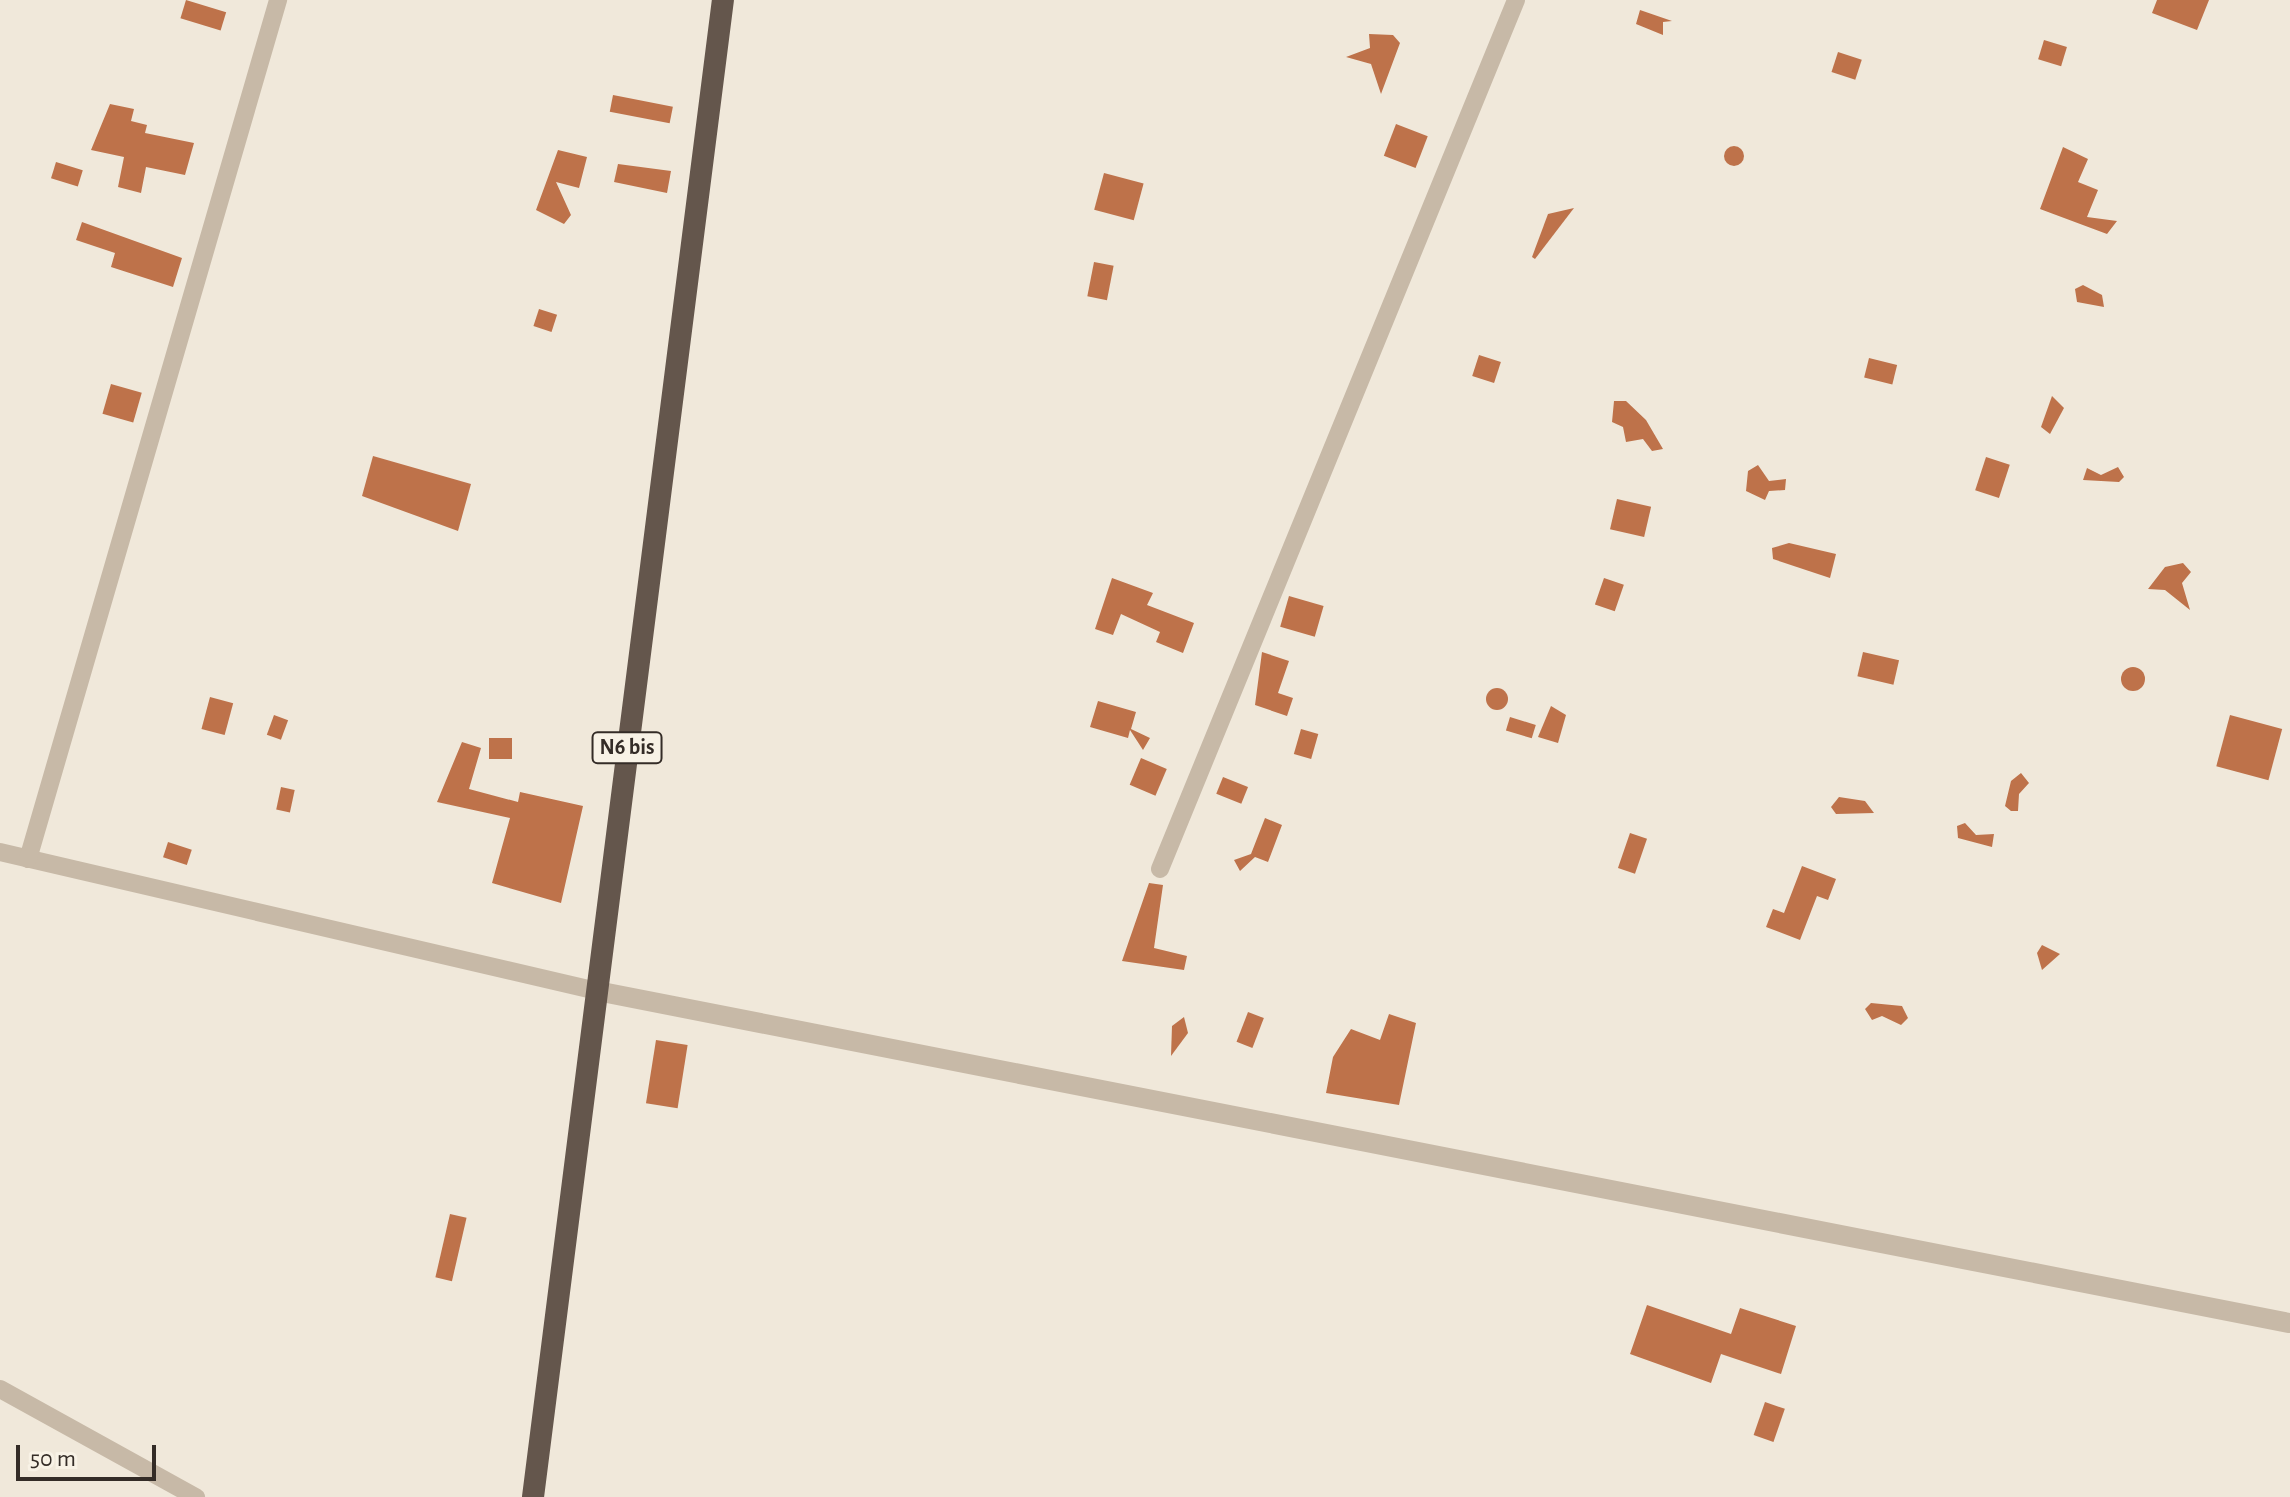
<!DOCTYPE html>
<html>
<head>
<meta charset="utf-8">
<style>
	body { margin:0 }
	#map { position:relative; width:2290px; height:1497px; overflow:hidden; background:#f0e8da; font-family:"Alegreya Sans",sans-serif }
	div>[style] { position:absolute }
	.building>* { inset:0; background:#be724a; transform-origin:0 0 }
	.round { border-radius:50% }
	.minor>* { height:18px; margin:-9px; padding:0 9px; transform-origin:9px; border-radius:9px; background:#c7b9a7 }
	.tertiary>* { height:20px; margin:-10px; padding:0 10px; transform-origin:10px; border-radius:10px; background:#c7b9a7 }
	.trunk>* { height:22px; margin:-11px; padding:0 11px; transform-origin:11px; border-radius:11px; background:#64564c }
	span { translate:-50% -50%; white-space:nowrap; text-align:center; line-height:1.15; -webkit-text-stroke:7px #f8f2e6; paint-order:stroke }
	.shield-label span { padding:2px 6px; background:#f8f2e6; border:2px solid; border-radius:6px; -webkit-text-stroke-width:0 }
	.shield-label { font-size:22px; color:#342c27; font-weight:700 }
	.scale { position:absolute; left:16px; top:1445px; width:140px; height:36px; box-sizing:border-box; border:4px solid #342c27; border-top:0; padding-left:10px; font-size:24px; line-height:28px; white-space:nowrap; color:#342c27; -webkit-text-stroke:6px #f8f2e6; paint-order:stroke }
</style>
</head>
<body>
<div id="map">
	<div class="building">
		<i style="left:186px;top:0;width:42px;height:19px;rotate:17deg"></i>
		<i style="clip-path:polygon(2157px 0,2209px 0,2197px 30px,2152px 13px)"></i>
		<i style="clip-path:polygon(1640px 10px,1672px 21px,1663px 22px,1663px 35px,1636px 24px)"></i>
		<i style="clip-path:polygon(1369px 34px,1393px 35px,1400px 43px,1381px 94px,1371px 64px,1346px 57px,1370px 48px)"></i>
		<i style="left:2044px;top:40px;width:24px;height:20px;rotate:17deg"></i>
		<i style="left:1838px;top:52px;width:25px;height:21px;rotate:18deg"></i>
		<i style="left:613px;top:95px;width:61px;height:17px;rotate:11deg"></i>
		<i style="clip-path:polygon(110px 104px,134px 109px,131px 121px,147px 125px,145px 133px,194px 143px,185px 175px,146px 167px,141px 193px,118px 187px,124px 157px,91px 150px)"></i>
		<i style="left:1396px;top:124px;width:34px;height:34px;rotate:21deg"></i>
		<i class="round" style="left:1724px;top:146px;width:20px;height:20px"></i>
		<i style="clip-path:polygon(2063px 147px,2088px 159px,2078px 182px,2098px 190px,2087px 217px,2117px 221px,2107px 234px,2040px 209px)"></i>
		<i style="clip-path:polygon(558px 150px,587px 157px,579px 188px,556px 182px,571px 215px,564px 224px,536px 210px)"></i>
		<i style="left:56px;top:162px;width:28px;height:17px;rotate:17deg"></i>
		<i style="clip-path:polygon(618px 164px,671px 171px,667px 193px,614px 182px)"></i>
		<i style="left:1104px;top:173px;width:41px;height:38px;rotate:15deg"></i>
		<i style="clip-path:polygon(1574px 208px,1535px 259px,1532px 257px,1548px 214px)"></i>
		<i style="clip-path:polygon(82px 222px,182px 258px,173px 287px,111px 267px,115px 253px,76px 240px)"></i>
		<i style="left:1094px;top:262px;width:20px;height:35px;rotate:11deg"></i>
		<i style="clip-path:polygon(2083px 285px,2102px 295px,2104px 307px,2077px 302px,2075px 289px)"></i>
		<i style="left:539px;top:309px;width:19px;height:18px;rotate:18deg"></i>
		<i style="left:1479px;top:355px;width:23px;height:22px;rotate:18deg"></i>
		<i style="left:1869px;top:358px;width:29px;height:20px;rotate:14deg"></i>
		<i style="left:111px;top:384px;width:32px;height:31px;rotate:16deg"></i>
		<i style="clip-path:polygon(2052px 396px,2064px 408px,2050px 434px,2041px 427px)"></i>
		<i style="clip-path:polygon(1614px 401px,1626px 401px,1646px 420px,1663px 449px,1652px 451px,1643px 439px,1626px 442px,1623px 427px,1612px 422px)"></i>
		<i style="clip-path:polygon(373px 456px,471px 484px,458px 531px,362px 496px)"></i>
		<i style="left:1986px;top:457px;width:25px;height:35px;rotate:18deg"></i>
		<i style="clip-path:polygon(1758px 465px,1769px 481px,1786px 479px,1785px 490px,1769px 491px,1765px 500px,1746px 491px,1748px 471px)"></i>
		<i style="clip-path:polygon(2118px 467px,2124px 477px,2119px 482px,2083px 480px,2087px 468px,2101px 475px)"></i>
		<i style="left:1617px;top:499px;width:35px;height:31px;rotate:13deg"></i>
		<i style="clip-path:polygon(1789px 543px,1836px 554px,1830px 578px,1773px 559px,1772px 548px)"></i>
		<i style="clip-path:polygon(2183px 563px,2191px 572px,2182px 583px,2190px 610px,2165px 590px,2148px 589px,2165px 567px)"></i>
		<i style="clip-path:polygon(1112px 578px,1153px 593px,1147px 605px,1194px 623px,1183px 653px,1156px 642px,1160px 632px,1121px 614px,1113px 635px,1095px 629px)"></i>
		<i style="left:1604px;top:578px;width:21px;height:28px;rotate:19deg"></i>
		<i style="left:1289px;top:596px;width:36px;height:32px;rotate:16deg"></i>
		<i style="clip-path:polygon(1262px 652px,1289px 661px,1278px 693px,1293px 698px,1287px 716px,1255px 705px)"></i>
		<i style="left:1863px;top:652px;width:37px;height:25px;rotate:13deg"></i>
		<i class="round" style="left:2121px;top:667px;width:24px;height:24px"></i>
		<i class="round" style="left:1486px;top:688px;width:22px;height:22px"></i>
		<i style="left:210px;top:697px;width:24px;height:33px;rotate:15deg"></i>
		<i style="clip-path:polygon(1098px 701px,1136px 712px,1131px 729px,1150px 738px,1143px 750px,1130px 730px,1128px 738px,1090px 727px)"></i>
		<i style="clip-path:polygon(1551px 706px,1566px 715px,1558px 743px,1538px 737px)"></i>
		<i style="left:274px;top:715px;width:15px;height:21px;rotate:20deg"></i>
		<i style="left:2230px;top:715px;width:54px;height:53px;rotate:15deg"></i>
		<i style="left:1510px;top:717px;width:27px;height:14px;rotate:17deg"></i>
		<i style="left:1301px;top:729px;width:18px;height:26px;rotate:16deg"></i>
		<i style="left:489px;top:738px;width:23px;height:21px"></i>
		<i style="clip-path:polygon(462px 742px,481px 748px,469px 789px,518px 802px,520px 792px,583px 806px,561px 903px,492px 883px,510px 818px,437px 802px)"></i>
		<i style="left:1141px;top:758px;width:28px;height:29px;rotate:23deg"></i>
		<i style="clip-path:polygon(2021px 773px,2029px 783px,2019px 794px,2018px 811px,2011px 811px,2005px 806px,2011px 781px)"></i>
		<i style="left:1223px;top:777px;width:27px;height:18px;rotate:22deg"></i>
		<i style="left:281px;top:787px;width:14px;height:23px;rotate:12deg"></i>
		<i style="clip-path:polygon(1839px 797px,1865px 801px,1874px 813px,1836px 814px,1831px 807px)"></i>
		<i style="clip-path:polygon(1265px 818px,1282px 825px,1268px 862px,1255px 857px,1240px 871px,1234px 860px,1251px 854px)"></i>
		<i style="clip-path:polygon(1965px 823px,1976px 835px,1994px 834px,1992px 847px,1958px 838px,1957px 826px)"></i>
		<i style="left:1630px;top:833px;width:18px;height:37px;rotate:19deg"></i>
		<i style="left:168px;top:842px;width:25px;height:16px;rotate:18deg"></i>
		<i style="clip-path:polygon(1802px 866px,1836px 879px,1828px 900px,1817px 896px,1800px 940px,1766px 927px,1773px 909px,1784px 913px)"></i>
		<i style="clip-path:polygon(1149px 883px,1163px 885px,1154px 948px,1187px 956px,1184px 970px,1122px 961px)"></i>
		<i style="clip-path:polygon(2042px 945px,2060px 954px,2042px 970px,2037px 953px)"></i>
		<i style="clip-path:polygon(1871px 1003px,1902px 1006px,1908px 1018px,1901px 1025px,1882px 1016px,1872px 1020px,1865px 1009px)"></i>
		<i style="left:1248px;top:1012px;width:17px;height:32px;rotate:21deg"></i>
		<i style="clip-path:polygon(1389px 1014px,1416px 1023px,1399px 1105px,1326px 1093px,1333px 1057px,1351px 1029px,1380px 1040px)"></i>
		<i style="clip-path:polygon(1184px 1017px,1188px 1033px,1171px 1056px,1172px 1026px)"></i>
		<i style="left:656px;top:1040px;width:32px;height:64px;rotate:9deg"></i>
		<i style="left:450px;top:1214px;width:17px;height:65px;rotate:13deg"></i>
		<i style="clip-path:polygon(1647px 1305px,1731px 1334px,1740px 1308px,1796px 1326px,1781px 1374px,1721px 1354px,1711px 1383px,1630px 1354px)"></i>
		<i style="left:1765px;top:1402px;width:21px;height:35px;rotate:19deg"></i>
	</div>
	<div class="minor">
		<i style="left:0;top:852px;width:613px;rotate:13.11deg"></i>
		<i style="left:28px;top:859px;width:895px;rotate:-73.77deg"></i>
		<i style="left:1160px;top:869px;width:939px;rotate:-67.72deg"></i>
		<i style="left:0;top:1389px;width:224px;rotate:28.9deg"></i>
	</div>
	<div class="tertiary">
		<i style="left:597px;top:991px;width:1725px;rotate:11.1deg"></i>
	</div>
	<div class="trunk">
		<i style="left:533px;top:1497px;width:1509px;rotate:-82.77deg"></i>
	</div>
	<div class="shield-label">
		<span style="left:627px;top:748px">N6 bis</span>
	</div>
	<div class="scale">50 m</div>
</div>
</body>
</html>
